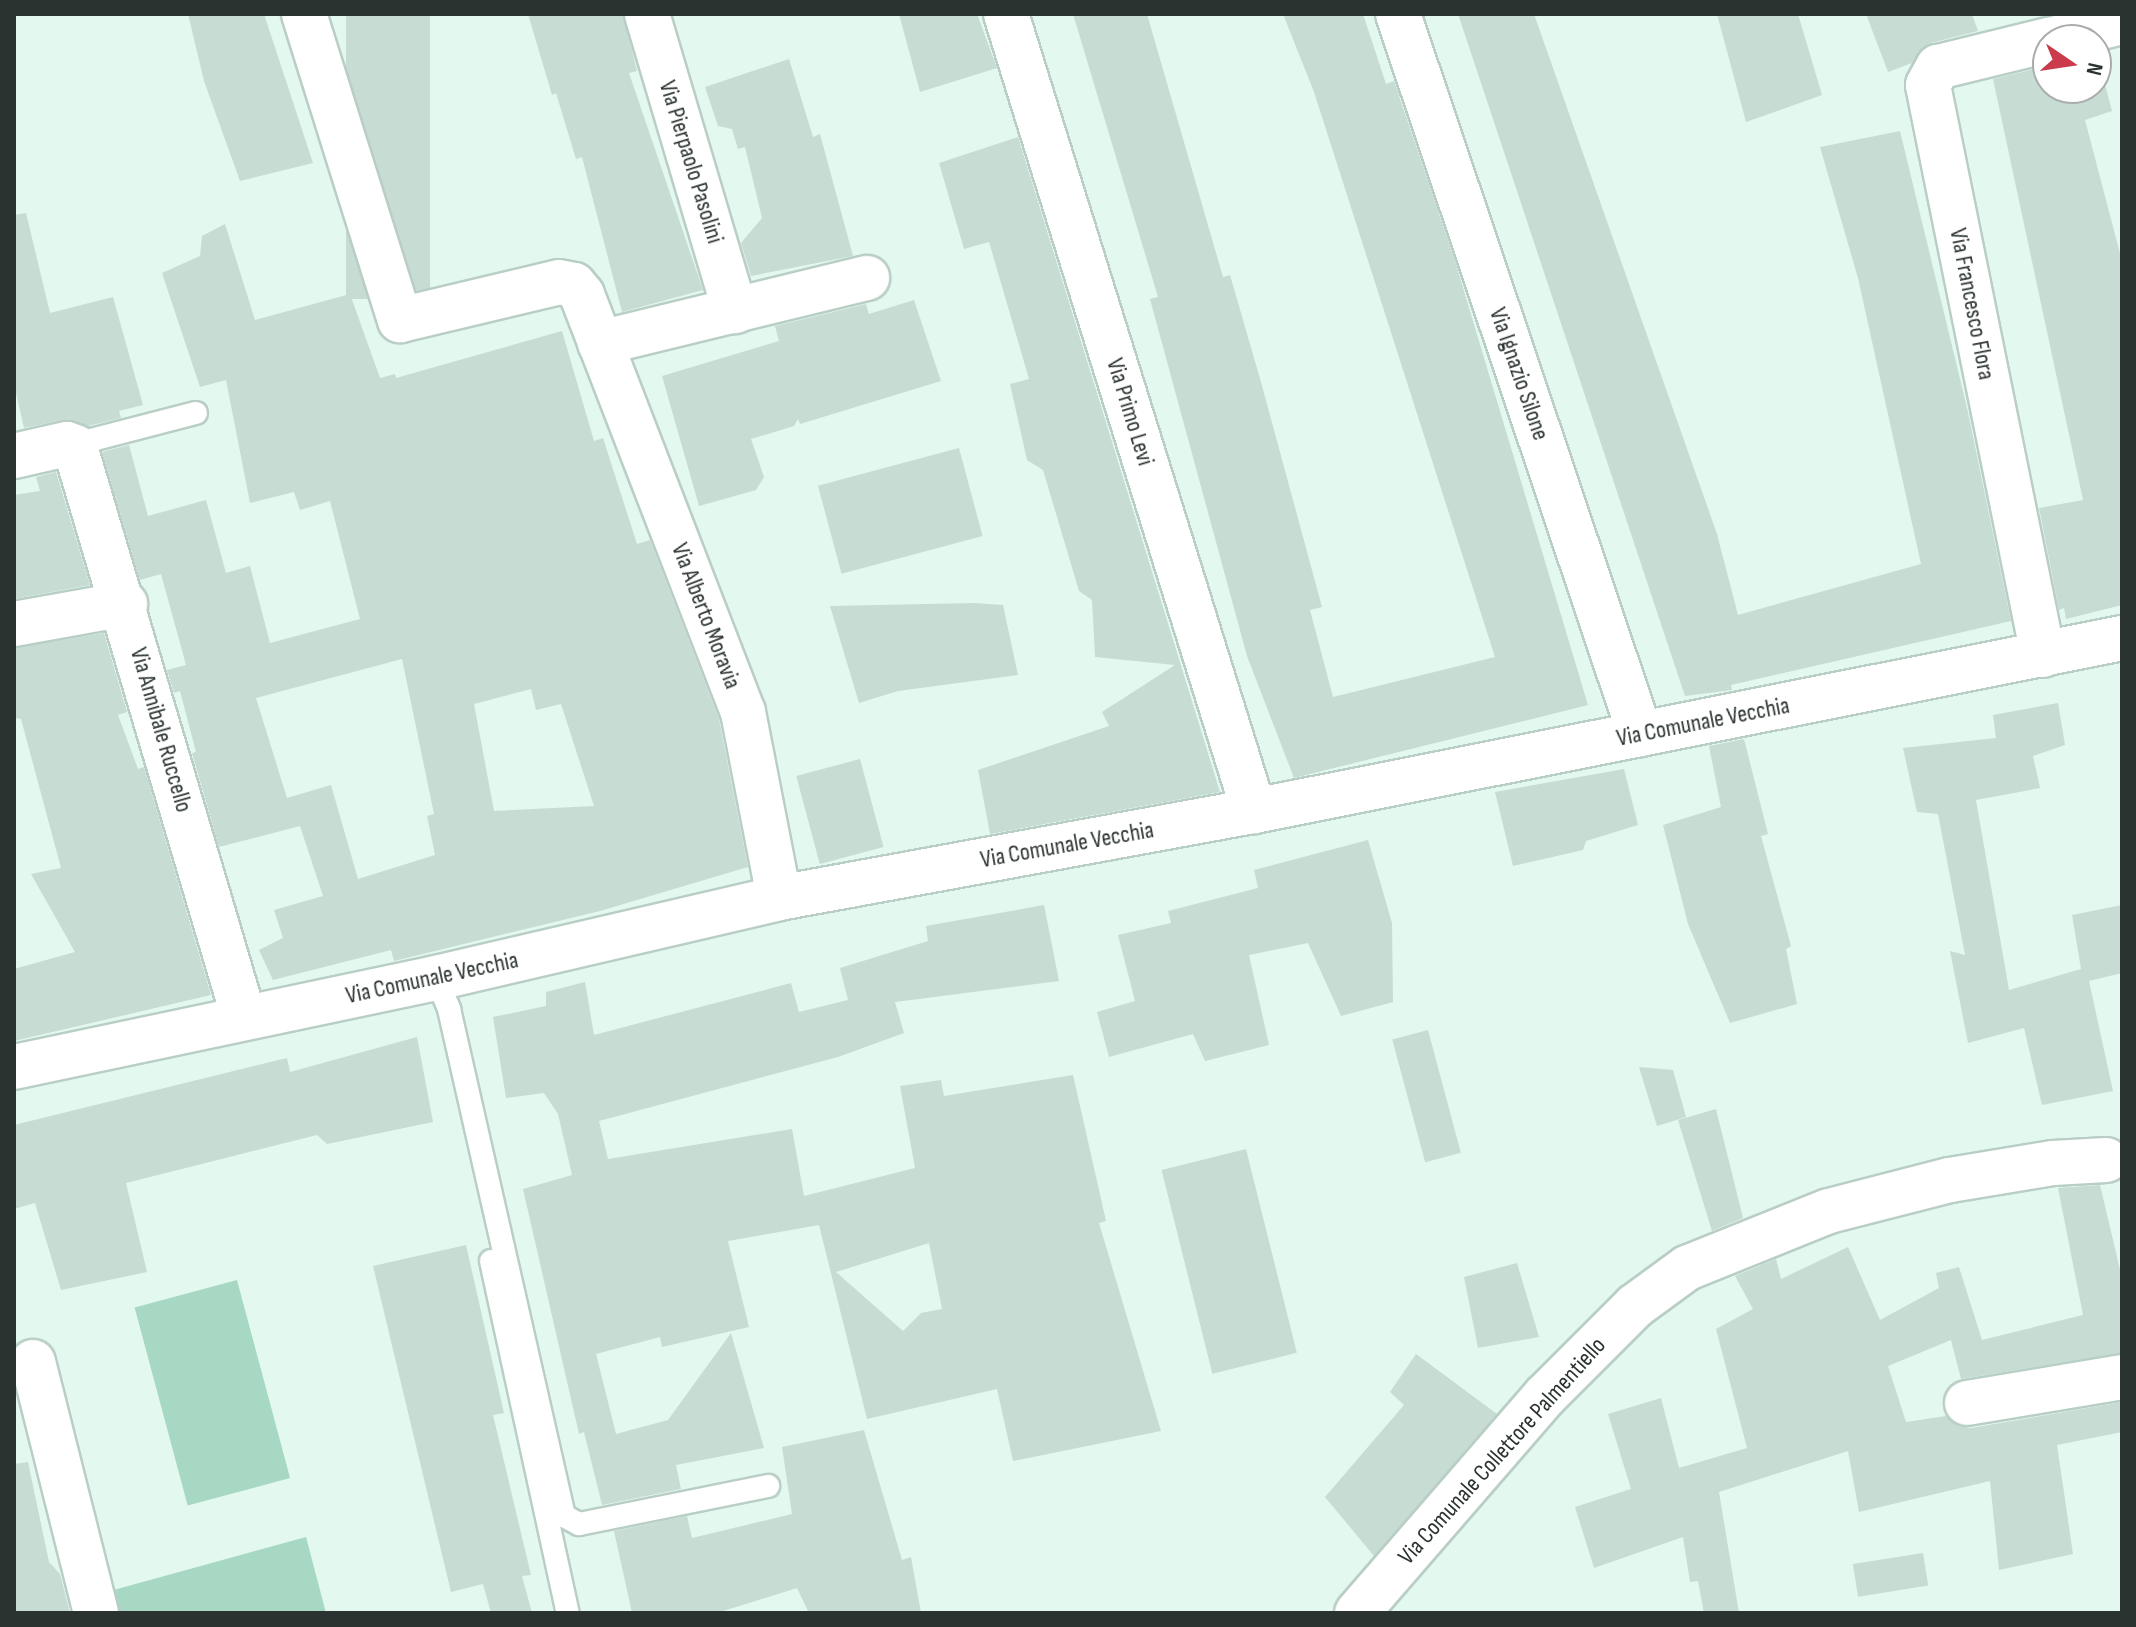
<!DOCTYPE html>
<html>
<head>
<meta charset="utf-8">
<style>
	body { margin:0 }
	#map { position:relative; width:2136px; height:1627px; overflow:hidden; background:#e3f8ef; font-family:"Sofia Sans Condensed",sans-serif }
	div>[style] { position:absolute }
	.green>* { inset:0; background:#a7d8c4; transform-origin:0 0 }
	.building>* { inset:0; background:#c7dcd3; transform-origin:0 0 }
	.roads { filter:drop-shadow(2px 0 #b9cec5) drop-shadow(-2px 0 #b9cec5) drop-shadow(0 2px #b9cec5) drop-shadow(0 -2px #b9cec5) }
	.service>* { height:22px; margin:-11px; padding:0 11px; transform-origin:11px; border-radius:11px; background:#fff }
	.minor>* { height:44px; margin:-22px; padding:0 22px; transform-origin:22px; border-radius:22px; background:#fff }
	span { translate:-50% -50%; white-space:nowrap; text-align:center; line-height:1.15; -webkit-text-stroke:6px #fff; paint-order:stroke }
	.street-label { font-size:24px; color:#2b3330 }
	.frame { position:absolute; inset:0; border:16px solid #2b3330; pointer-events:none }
	.north { position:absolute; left:2032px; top:24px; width:80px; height:80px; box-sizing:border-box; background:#fff; border:2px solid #aaadac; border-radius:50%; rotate:103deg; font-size:22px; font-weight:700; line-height:32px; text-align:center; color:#2b3330 }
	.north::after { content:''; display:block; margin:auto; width:28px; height:36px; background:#cb3b4c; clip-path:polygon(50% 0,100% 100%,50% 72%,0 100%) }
</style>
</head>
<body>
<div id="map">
	<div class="green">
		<i style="left:237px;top:1280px;width:205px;height:106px;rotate:75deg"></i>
		<i style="clip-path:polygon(306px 1537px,326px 1613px,117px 1613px,110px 1591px)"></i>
	</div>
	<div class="building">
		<i style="clip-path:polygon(188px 14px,264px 14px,313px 163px,240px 181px,204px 81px)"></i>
		<i style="left:346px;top:14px;width:84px;height:285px"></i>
		<i style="clip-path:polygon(528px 14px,623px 14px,637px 71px,629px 73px,703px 290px,622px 312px,582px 157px,576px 159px,556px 93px,552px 95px)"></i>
		<i style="clip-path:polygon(899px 14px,977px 14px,997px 68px,920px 92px)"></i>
		<i style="clip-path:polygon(1073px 14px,1147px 14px,1223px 277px,1230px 275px,1261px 382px,1322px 607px,1310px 610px,1333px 697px,1495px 657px,1314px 92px,1283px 14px,1363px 14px,1386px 84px,1394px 81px,1455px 261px,1588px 705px,1294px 778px,1247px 656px,1150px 299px,1158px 297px)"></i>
		<i style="clip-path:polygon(1458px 14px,1534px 14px,1717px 534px,1738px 615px,1921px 564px,1858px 278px,1820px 147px,1900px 131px,1968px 412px,2011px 621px,1731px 685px,1732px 690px,1685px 696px)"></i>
		<i style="clip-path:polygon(1717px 14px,1798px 14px,1822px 95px,1746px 122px)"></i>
		<i style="clip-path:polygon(1866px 14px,1972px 14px,1978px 31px,1931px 43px,1912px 63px,1888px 72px)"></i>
		<i style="clip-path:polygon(2097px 54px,2112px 111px,2085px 120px,2122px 261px,2122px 605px,2066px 619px,2064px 608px,2059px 610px,2039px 508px,2083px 500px,1993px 79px,2048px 66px,2048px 88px,2096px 88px)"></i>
		<i style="clip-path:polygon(789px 59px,813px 137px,820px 134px,853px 256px,751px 276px,741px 243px,762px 218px,745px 147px,738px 149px,732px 129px,718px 126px,705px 87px)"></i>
		<i style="clip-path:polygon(1018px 137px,1220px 792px,990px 834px,978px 770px,1109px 726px,1102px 712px,1175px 665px,1095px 657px,1092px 600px,1079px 591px,1043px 470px,1027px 460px,1010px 384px,1029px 379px,989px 242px,964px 249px,939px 163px)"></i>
		<i style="clip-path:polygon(26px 213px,50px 313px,113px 297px,143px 405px,119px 411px,121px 418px,88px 426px,62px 420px,24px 428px,14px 384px,14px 215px)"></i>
		<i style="clip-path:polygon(evenodd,225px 224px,255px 320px,350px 294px,380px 378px,395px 374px,396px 378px,562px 331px,594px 441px,603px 438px,637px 544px,650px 540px,719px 719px,748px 867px,600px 911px,394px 961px,391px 950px,273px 980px,259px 950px,283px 938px,274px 910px,323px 896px,300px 826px,219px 847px,192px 753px,196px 752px,180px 691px,174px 693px,167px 670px,186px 665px,161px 574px,140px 580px,102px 452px,129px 445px,148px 516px,206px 500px,226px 573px,250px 566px,270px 643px,360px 619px,330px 501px,300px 510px,294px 492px,250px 503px,226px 380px,200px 387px,162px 273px,200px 256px,202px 236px,225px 224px,402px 659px,434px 814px,427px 816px,435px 855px,358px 879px,331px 785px,287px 798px,256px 698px,402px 659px,225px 224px,531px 689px,536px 710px,561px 704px,594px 806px,494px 811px,474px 704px,531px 689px)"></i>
		<i style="clip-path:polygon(914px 300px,941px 381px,800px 424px,798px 419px,794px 426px,751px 439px,764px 477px,756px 490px,699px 506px,662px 376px,779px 341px,775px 326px,866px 304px,869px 314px)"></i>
		<i style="left:959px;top:448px;width:91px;height:146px;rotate:75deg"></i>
		<i style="clip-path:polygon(56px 472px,90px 585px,14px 599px,14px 495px,40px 491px,36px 477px)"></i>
		<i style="clip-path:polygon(975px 603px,1003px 605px,1018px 675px,898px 691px,859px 703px,830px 606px)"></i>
		<i style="clip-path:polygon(104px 633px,127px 712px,118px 715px,138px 769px,144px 767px,211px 995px,14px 1041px,14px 969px,75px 952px,31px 874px,61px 868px,21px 719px,14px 718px,14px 648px)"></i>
		<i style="clip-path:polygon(2058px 703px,2065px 745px,2033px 756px,2040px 788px,1976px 800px,2009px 990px,2081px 969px,2072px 915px,2122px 905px,2122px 973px,2089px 981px,2113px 1091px,2042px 1105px,2024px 1028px,1968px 1043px,1950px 951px,1965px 955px,1938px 814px,1917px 812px,1903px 748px,1996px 738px,1993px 715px)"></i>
		<i style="clip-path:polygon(1744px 739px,1768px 834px,1761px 836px,1791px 946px,1786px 949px,1797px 1004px,1730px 1023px,1688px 924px,1663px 825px,1721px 807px,1709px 746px)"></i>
		<i style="left:860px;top:759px;width:91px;height:66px;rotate:75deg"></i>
		<i style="clip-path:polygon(1624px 769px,1638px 825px,1586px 841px,1583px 850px,1513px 866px,1495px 792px)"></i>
		<i style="clip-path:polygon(1368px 840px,1392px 923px,1393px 1002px,1341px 1016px,1308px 943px,1249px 955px,1269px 1045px,1205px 1061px,1193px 1034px,1109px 1057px,1097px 1012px,1135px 1001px,1118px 935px,1171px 923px,1168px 911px,1258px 888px,1254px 870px)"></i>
		<i style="clip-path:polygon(evenodd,1044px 905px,1059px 981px,895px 1002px,904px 1033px,838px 1057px,599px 1121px,608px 1159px,792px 1129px,804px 1196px,915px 1168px,900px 1086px,941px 1080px,944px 1096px,1073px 1075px,1106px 1221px,1099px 1223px,1161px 1431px,1013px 1461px,997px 1389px,867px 1419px,819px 1225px,728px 1241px,749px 1327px,662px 1347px,660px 1337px,596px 1354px,616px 1434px,668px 1420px,731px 1333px,764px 1448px,676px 1465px,681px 1489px,602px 1505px,584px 1432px,579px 1434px,523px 1189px,572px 1175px,558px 1114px,544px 1093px,506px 1098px,493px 1017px,546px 1006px,546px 992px,585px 982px,594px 1035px,791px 983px,799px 1012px,848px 1000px,840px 968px,928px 941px,926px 926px,1044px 905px,929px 1243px,942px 1309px,921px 1313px,903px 1331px,836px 1272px,929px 1243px)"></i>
		<i style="left:1428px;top:1030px;width:127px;height:37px;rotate:75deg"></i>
		<i style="clip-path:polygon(417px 1037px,433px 1122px,327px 1144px,317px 1135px,126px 1183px,147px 1272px,61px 1290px,35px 1203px,14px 1209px,14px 1125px,287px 1058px,290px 1072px)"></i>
		<i style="clip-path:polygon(1639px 1067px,1673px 1070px,1686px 1117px,1657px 1126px)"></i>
		<i style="clip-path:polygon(1716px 1109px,1743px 1218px,1712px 1231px,1678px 1120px)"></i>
		<i style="left:1246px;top:1149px;width:210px;height:87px;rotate:76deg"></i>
		<i style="clip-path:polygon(2100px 1185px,2122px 1278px,2122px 1353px,1961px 1379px,1951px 1340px,1888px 1366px,1906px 1422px,1946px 1416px,1958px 1426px,1971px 1428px,2122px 1402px,2122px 1432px,2057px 1445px,2073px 1554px,1999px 1570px,1990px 1481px,1859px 1512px,1848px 1451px,1719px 1492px,1739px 1613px,1704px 1613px,1698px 1581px,1690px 1582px,1683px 1537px,1594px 1568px,1575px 1507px,1631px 1489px,1608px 1414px,1661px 1398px,1679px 1468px,1747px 1448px,1716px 1329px,1753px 1309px,1735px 1276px,1776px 1259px,1781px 1279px,1848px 1247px,1880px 1320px,1939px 1288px,1936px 1273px,1959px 1267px,1982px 1340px,2083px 1315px,2058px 1188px)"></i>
		<i style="clip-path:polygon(466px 1245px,504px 1413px,493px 1415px,531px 1575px,522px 1576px,532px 1613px,491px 1613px,483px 1584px,451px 1592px,373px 1266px)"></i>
		<i style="clip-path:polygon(1517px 1263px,1539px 1337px,1478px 1348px,1464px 1277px)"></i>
		<i style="clip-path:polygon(1416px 1354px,1497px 1414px,1374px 1556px,1325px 1497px,1404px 1405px,1390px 1392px)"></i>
		<i style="clip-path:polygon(864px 1430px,902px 1560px,911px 1557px,921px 1613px,809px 1613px,797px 1588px,717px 1613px,632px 1613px,614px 1531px,687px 1516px,692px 1538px,792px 1514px,782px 1447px)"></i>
		<i style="clip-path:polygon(28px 1462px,49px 1562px,60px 1574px,70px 1613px,14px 1613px,14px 1464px)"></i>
		<i style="left:1923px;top:1553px;width:33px;height:71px;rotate:81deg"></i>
	</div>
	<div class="roads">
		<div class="service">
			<i style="left:72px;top:445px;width:128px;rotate:-14.5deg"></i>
			<i style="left:436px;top:978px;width:34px;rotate:67deg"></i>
			<i style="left:449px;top:1009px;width:520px;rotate:77.22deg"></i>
			<i style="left:564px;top:1516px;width:17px;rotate:28deg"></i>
			<i style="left:579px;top:1524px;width:193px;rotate:-11.4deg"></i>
			<i style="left:491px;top:1261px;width:360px;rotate:77.7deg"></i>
		</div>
		<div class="minor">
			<i style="left:304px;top:14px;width:321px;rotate:72.6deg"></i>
			<i style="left:400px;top:320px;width:163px;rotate:-13.4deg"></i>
			<i style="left:559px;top:282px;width:15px;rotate:11deg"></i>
			<i style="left:574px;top:285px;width:13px;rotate:51deg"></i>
			<i style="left:582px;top:295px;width:447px;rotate:68.9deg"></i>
			<i style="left:743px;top:712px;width:189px;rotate:79deg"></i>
			<i style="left:647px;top:14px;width:310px;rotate:73.5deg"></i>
			<i style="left:1006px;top:14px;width:835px;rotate:72.72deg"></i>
			<i style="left:1398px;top:14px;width:760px;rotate:71.42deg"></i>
			<i style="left:2049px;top:40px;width:75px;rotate:-13.9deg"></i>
			<i style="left:600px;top:343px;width:275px;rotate:-13.7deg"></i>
			<i style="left:14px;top:456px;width:54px;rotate:-12.8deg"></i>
			<i style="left:67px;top:444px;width:9px;rotate:21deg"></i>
			<i style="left:75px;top:447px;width:595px;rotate:73.51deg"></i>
			<i style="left:14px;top:624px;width:113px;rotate:-10.2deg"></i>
			<i style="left:2043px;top:655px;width:581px;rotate:-101.41deg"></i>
			<i style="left:1928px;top:85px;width:21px;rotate:-61deg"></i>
			<i style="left:1938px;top:67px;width:113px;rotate:-13.8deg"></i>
			<i style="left:14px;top:1067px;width:431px;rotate:-11.9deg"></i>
			<i style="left:436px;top:978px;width:352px;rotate:-13.1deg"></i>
			<i style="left:779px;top:898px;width:483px;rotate:-10.4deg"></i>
			<i style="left:1254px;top:811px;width:885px;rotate:-11.27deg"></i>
			<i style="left:33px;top:1362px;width:259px;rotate:75.9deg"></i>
			<i style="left:1967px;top:1403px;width:157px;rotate:-9.5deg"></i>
			<i style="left:1357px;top:1613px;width:287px;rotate:-49.1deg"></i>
			<i style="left:1545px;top:1396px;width:127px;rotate:-45deg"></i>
			<i style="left:1635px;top:1306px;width:64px;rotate:-36.2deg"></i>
			<i style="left:1687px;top:1268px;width:153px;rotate:-21.9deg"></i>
			<i style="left:1829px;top:1211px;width:125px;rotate:-14.4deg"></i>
			<i style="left:1950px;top:1180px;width:104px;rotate:-9.4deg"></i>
			<i style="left:2053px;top:1163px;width:53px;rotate:-3.2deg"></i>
		</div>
	</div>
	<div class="street-label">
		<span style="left:691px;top:162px;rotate:73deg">Via Pierpaolo Pasolini</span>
		<span style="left:1972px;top:304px;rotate:79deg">Via Francesco Flora</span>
		<span style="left:1519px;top:374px;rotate:71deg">Via Ignazio Silone</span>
		<span style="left:1130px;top:412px;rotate:73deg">Via Primo Levi</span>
		<span style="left:706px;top:616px;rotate:69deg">Via Alberto Moravia</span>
		<span style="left:1703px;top:722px;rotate:-11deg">Via Comunale Vecchia</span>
		<span style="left:161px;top:730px;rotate:74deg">Via Annibale Ruccello</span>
		<span style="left:1067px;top:845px;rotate:-10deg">Via Comunale Vecchia</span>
		<span style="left:432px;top:978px;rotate:-12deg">Via Comunale Vecchia</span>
		<span style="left:1502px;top:1451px;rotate:-48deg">Via Comunale Collettore Palmentiello</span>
	</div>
	<div class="frame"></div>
	<div class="north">N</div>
</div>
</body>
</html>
